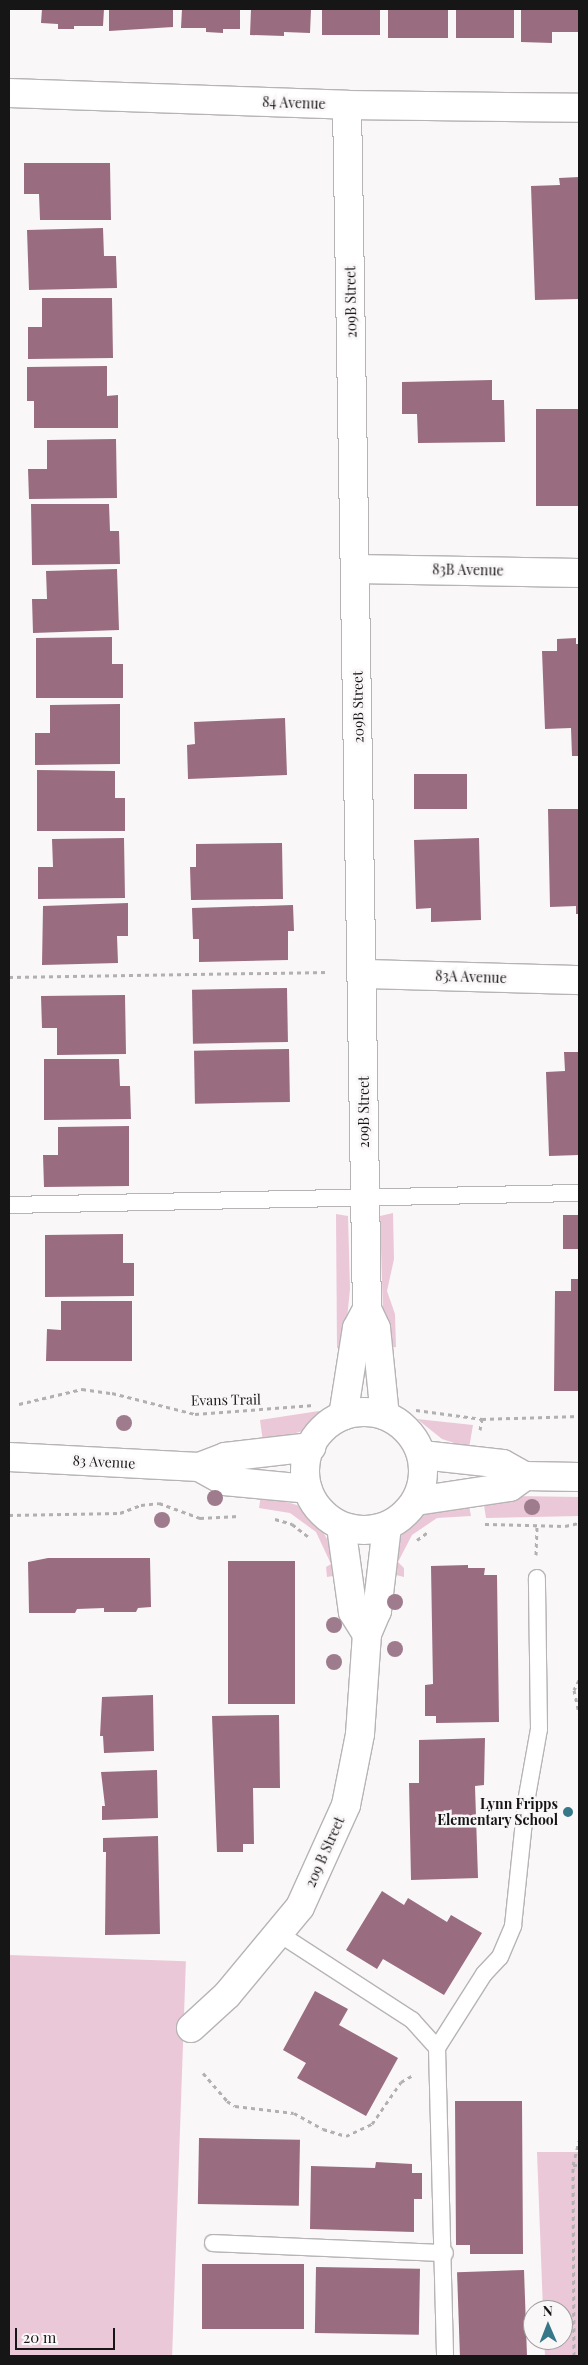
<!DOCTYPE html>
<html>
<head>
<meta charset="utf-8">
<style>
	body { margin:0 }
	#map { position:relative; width:588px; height:2365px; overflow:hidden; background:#faf7f8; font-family:"Playfair Display",serif }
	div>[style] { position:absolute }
	.green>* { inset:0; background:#ebc8d7; transform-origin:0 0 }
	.building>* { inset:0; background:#996c7f; transform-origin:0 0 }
	.path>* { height:3px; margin-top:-1.5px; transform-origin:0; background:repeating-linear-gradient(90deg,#b3b0b1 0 4px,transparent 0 8px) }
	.roads { filter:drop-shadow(1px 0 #b7b4b5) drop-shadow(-1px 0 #b7b4b5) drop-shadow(0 1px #b7b4b5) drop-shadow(0 -1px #b7b4b5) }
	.lane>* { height:16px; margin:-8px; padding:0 8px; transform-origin:8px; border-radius:8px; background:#fff }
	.street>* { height:28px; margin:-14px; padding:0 14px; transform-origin:14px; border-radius:14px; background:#fff }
	.secondary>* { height:28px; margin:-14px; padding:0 14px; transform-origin:14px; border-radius:14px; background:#fff }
	.secondary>.ring { margin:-14px; padding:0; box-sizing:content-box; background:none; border:28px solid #fff; border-radius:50% }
	.trees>* { width:16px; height:16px; margin:-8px; border-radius:50%; background:#9e7c8d }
	.dots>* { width:14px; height:14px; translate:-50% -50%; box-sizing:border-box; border:2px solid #faf7f8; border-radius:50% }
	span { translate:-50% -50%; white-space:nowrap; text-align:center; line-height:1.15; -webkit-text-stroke:5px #faf7f8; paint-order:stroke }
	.street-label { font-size:14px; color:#171616 }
	.poi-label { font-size:14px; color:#171616; font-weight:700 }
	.right { translate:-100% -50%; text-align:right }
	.frame { position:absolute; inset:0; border:10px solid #171616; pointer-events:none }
	.north { position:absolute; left:523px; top:2300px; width:50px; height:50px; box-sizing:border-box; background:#faf7f8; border:1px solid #9f9d9e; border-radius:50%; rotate:359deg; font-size:14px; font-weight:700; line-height:20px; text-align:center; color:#171616 }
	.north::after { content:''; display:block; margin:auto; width:18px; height:22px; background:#367889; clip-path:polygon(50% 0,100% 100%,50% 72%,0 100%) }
	.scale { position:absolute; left:15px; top:2328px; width:100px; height:22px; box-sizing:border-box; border:2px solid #171616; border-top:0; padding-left:6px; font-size:15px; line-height:18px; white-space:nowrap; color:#171616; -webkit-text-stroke:4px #faf7f8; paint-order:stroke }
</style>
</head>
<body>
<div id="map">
	<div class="green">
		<i style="clip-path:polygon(393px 1213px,394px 1259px,387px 1291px,395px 1314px,396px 1347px,389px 1348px,383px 1314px,380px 1216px)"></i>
		<i style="clip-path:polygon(336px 1214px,348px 1216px,350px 1289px,344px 1349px,337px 1348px)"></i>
		<i style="clip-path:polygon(319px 1411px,327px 1411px,318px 1422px,303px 1431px,263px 1442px,260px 1420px)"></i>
		<i style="clip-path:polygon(417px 1419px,473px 1425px,469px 1448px,442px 1439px)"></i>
		<i style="clip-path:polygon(261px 1495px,297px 1505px,318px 1523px,331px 1546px,339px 1575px,327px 1577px,326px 1567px,331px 1564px,316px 1532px,290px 1513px,259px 1508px)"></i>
		<i style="clip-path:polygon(514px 1496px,579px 1497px,579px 1516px,486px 1518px,483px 1499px)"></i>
		<i style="clip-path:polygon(468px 1500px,471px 1516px,437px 1518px,412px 1535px,398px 1562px,404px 1568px,404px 1577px,392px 1574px,400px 1537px,416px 1518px,426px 1510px)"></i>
		<i style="left:9px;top:1955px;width:177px;height:401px;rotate:2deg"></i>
		<i style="clip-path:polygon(537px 2152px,579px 2152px,579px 2356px,545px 2356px,544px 2340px,563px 2340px,563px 2310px,543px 2310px)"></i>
	</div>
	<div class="building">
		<i style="clip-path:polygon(42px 9px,104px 9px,103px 26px,74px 26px,74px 29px,58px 29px,58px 24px,41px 23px)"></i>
		<i style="clip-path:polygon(109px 9px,173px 9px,173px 27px,109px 31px)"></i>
		<i style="clip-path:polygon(182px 9px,240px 9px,240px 29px,223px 29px,223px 33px,206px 32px,206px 28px,181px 28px)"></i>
		<i style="clip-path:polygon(251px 9px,311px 9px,310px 33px,284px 32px,284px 36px,250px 35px)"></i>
		<i style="left:322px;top:9px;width:58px;height:26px"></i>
		<i style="left:388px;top:9px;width:60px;height:29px"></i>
		<i style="left:456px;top:9px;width:58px;height:29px"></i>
		<i style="clip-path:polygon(521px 9px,579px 9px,579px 32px,552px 32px,552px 43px,521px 42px)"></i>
		<i style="clip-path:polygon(24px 163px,110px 163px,111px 220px,40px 220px,39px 194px,24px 194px)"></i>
		<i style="clip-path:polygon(579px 177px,579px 299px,535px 300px,531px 186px,560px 185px,559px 178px)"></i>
		<i style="clip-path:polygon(103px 228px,104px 256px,116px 256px,117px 288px,29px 290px,27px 230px)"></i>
		<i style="clip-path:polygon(42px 298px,112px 298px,113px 358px,28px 359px,28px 327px,42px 327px)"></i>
		<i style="clip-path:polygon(107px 366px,107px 396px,118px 395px,118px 428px,34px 428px,34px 401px,27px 401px,27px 367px)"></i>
		<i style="clip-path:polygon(492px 380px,492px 400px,504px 400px,505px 442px,418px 443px,417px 414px,402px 414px,402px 382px)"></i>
		<i style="left:579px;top:409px;width:97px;height:43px;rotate:90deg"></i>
		<i style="clip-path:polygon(116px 439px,117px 498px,29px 499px,28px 469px,47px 469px,47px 440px)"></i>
		<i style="clip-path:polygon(31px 504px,109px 504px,110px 531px,119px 531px,120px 564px,32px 565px)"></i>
		<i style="clip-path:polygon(117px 569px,119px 630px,33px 633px,32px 599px,47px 599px,46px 571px)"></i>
		<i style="clip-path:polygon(112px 637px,112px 664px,123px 664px,123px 698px,36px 698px,36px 638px)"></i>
		<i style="clip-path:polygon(576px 638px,576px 644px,579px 644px,579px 756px,572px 756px,571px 728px,545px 729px,542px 651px,557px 651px,557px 639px)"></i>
		<i style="clip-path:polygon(120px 704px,120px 764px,35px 765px,35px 733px,50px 733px,50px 705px)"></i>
		<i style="clip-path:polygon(285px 718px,287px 775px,188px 779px,187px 745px,195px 744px,194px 722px)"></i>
		<i style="clip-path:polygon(37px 770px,115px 771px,115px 798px,125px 798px,125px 831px,37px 831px)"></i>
		<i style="left:467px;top:774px;width:35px;height:53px;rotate:90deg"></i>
		<i style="clip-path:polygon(548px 809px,579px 809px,579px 914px,576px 914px,576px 906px,550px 907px)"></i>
		<i style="clip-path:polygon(124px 838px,125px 898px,38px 899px,38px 867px,53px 867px,52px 839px)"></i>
		<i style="clip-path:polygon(479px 838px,481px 920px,431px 922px,431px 908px,416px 909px,414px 840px)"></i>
		<i style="clip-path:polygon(282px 843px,283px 899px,191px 900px,190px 867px,196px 867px,196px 844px)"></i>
		<i style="clip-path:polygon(128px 903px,128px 936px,117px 936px,118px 963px,42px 965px,43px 906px)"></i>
		<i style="clip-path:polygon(293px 905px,294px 931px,288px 931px,288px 960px,199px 962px,199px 939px,193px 939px,192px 908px)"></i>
		<i style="left:287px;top:988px;width:54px;height:95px;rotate:89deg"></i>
		<i style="clip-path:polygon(125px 995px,126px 1054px,57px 1055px,57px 1028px,42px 1028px,41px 996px)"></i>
		<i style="left:289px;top:1049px;width:53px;height:95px;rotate:89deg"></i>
		<i style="clip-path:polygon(564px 1052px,579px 1052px,579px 1155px,549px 1156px,546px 1072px,565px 1071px)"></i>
		<i style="clip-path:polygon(44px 1059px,119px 1059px,120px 1086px,130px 1086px,131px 1119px,44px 1120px)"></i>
		<i style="clip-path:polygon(129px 1126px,129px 1186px,44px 1187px,43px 1155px,58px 1155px,58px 1127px)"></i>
		<i style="left:563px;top:1215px;width:16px;height:34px"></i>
		<i style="clip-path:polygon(123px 1234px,123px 1263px,134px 1263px,134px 1296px,45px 1297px,45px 1235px)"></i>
		<i style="clip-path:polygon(571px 1279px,579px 1279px,579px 1391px,554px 1391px,555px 1291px,571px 1291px)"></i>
		<i style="clip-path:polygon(61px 1301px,132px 1301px,132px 1361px,46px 1361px,47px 1329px,61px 1330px)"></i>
		<i style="clip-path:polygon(48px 1558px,150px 1558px,151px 1607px,138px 1608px,136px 1612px,104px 1612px,104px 1608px,77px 1609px,75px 1613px,29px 1613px,28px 1562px)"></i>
		<i style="left:228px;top:1561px;width:67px;height:143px"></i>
		<i style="clip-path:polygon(468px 1565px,468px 1568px,485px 1568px,484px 1575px,497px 1575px,499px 1722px,436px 1723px,436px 1716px,425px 1716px,425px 1685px,433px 1684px,431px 1566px)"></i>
		<i style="clip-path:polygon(153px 1695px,154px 1751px,104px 1753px,103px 1736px,100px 1736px,102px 1697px)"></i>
		<i style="clip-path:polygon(279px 1715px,280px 1788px,253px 1788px,254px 1844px,243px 1844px,243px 1852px,217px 1852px,212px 1716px)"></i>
		<i style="clip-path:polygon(485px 1738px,484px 1785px,475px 1786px,478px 1878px,411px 1880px,409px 1783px,419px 1783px,419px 1740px)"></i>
		<i style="clip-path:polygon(157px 1770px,158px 1818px,102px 1820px,102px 1806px,105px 1806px,101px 1772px)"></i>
		<i style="clip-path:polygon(158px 1836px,160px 1934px,105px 1935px,106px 1852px,103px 1852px,103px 1838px)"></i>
		<i style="clip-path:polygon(382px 1891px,404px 1905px,408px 1898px,447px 1922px,451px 1915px,482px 1933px,444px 1995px,383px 1959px,377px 1969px,346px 1950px)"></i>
		<i style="clip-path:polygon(315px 1991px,348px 2009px,339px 2025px,398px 2058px,366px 2116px,297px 2078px,306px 2063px,283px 2050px)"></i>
		<i style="clip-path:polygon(455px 2101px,522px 2101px,523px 2254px,470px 2254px,470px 2245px,456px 2245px)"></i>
		<i style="left:199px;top:2138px;width:101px;height:66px;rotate:1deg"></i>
		<i style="clip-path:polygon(376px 2162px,412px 2164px,412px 2173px,422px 2173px,422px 2199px,414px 2199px,414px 2232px,310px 2229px,311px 2166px,375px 2168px)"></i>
		<i style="left:202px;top:2264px;width:102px;height:65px"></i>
		<i style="left:316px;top:2267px;width:104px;height:66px;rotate:1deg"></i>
		<i style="left:524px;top:2270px;width:86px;height:67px;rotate:88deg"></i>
	</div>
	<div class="path">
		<i style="left:9px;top:977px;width:319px;rotate:-0.9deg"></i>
		<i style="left:19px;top:1404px;width:65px;rotate:-13.4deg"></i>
		<i style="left:82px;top:1389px;width:30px;rotate:8deg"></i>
		<i style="left:112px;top:1393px;width:86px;rotate:14.2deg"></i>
		<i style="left:195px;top:1414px;width:119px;rotate:-4.3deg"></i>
		<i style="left:416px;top:1410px;width:67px;rotate:7.8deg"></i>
		<i style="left:482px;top:1419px;width:97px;rotate:-1.8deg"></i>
		<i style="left:480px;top:1430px;width:11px;rotate:-80deg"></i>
		<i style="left:9px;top:1515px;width:111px;rotate:-1deg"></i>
		<i style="left:120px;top:1513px;width:22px;rotate:-21deg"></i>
		<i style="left:141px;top:1505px;width:18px;rotate:-6deg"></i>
		<i style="left:159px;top:1503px;width:44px;rotate:20.1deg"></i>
		<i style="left:200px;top:1518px;width:39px;rotate:-3deg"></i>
		<i style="left:275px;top:1519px;width:18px;rotate:16deg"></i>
		<i style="left:292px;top:1524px;width:23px;rotate:38deg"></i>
		<i style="left:485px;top:1524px;width:80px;rotate:1.4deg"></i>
		<i style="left:565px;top:1526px;width:14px;rotate:-12deg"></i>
		<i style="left:417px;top:1540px;width:14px;rotate:-36deg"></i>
		<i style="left:536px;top:1555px;width:29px;rotate:-88deg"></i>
		<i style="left:579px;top:1680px;width:11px;rotate:117deg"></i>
		<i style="left:574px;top:1690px;width:24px;rotate:78deg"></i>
		<i style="left:203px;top:2073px;width:37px;rotate:49deg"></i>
		<i style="left:227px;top:2101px;width:9px;rotate:32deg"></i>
		<i style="left:235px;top:2106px;width:59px;rotate:6.8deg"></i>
		<i style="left:294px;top:2113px;width:33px;rotate:29deg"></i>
		<i style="left:323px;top:2129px;width:24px;rotate:17deg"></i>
		<i style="left:346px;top:2136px;width:29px;rotate:-25deg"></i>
		<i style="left:372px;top:2124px;width:51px;rotate:-55.4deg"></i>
		<i style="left:401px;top:2082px;width:14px;rotate:-30deg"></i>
		<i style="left:573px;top:2165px;width:25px;rotate:-76deg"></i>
		<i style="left:574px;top:2356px;width:191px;rotate:-90.3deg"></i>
		<i style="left:573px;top:2165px;width:6px"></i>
	</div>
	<div class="roads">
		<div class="lane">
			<i style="left:9px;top:1205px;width:570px;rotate:-1.21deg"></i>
			<i style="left:278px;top:1933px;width:160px;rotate:33deg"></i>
			<i style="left:412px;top:2020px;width:38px;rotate:48deg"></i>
			<i style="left:437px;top:2048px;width:308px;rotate:88.5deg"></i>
			<i style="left:437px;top:2048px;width:88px;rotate:-57.6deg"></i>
			<i style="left:484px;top:1974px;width:23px;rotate:-47deg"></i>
			<i style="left:500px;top:1957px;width:34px;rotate:-67deg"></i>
			<i style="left:513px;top:1926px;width:125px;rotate:-84deg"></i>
			<i style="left:526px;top:1802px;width:74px;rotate:-79.9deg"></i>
			<i style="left:539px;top:1729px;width:151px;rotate:-90.8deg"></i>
			<i style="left:213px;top:2243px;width:232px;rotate:2.5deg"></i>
		</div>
		<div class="street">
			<i style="left:347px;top:105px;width:1204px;rotate:89.05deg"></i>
			<i style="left:367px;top:1309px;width:21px;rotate:65deg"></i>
			<i style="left:376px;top:1328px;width:88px;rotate:84.2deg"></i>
			<i style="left:356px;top:569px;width:223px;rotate:1deg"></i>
			<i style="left:363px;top:974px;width:216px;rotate:1.6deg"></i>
			<i style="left:343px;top:1416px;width:89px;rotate:-81deg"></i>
			<i style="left:357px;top:1328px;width:21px;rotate:-62deg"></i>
			<i style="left:341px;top:1526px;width:87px;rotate:82.1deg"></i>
			<i style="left:353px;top:1612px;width:26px;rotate:58deg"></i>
			<i style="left:191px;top:2028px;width:49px;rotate:-42.5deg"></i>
			<i style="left:227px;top:1995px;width:114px;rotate:-50.3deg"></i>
			<i style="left:300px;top:1907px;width:112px;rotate:-65.7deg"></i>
			<i style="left:346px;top:1805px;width:72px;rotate:-78.8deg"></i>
			<i style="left:360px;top:1734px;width:100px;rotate:-86deg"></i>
			<i style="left:367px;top:1634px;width:25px;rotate:-67deg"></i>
			<i style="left:377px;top:1611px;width:86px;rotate:-83.3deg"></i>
		</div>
		<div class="secondary">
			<i style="left:9px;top:93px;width:338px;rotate:2deg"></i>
			<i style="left:347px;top:105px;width:232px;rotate:0.7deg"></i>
			<i class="ring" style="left:305px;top:1412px;width:90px;height:90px"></i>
			<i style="left:422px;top:1455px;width:81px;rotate:6.3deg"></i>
			<i style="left:503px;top:1464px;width:25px;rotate:29deg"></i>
			<i style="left:525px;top:1476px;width:54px;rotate:1.1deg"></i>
			<i style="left:9px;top:1457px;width:190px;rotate:3deg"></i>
			<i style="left:199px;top:1467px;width:28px;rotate:-21deg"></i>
			<i style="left:225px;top:1457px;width:87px;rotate:-6.6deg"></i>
			<i style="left:199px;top:1467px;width:29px;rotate:29deg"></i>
			<i style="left:224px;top:1481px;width:84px;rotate:5.4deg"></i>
			<i style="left:416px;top:1501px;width:95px;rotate:-8.5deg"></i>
			<i style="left:510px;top:1487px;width:19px;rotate:-36deg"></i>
		</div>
	</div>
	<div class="trees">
		<i style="left:124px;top:1423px"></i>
		<i style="left:215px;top:1498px"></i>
		<i style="left:532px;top:1507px"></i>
		<i style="left:162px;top:1520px"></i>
		<i style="left:395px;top:1602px"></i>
		<i style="left:334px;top:1625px"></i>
		<i style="left:395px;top:1649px"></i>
		<i style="left:334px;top:1662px"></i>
	</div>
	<div class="dots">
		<i style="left:568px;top:1812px;background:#367889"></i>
	</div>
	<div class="street-label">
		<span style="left:294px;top:103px;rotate:2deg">84 Avenue</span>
		<span style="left:351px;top:302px;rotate:-91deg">209B Street</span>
		<span style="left:468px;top:570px;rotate:1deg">83B Avenue</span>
		<span style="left:358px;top:707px;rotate:-91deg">209B Street</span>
		<span style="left:471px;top:977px;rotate:2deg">83A Avenue</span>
		<span style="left:364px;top:1112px;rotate:-90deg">209B Street</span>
		<span style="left:226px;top:1400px;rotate:-1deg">Evans Trail</span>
		<span style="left:104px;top:1462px;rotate:3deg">83 Avenue</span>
		<span style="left:325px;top:1852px;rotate:-66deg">209 B Street</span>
	</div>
	<div class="poi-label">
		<span class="right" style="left:558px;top:1812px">Lynn Fripps<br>Elementary School</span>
	</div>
	<div class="frame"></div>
	<div class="north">N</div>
	<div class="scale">20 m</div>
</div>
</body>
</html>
